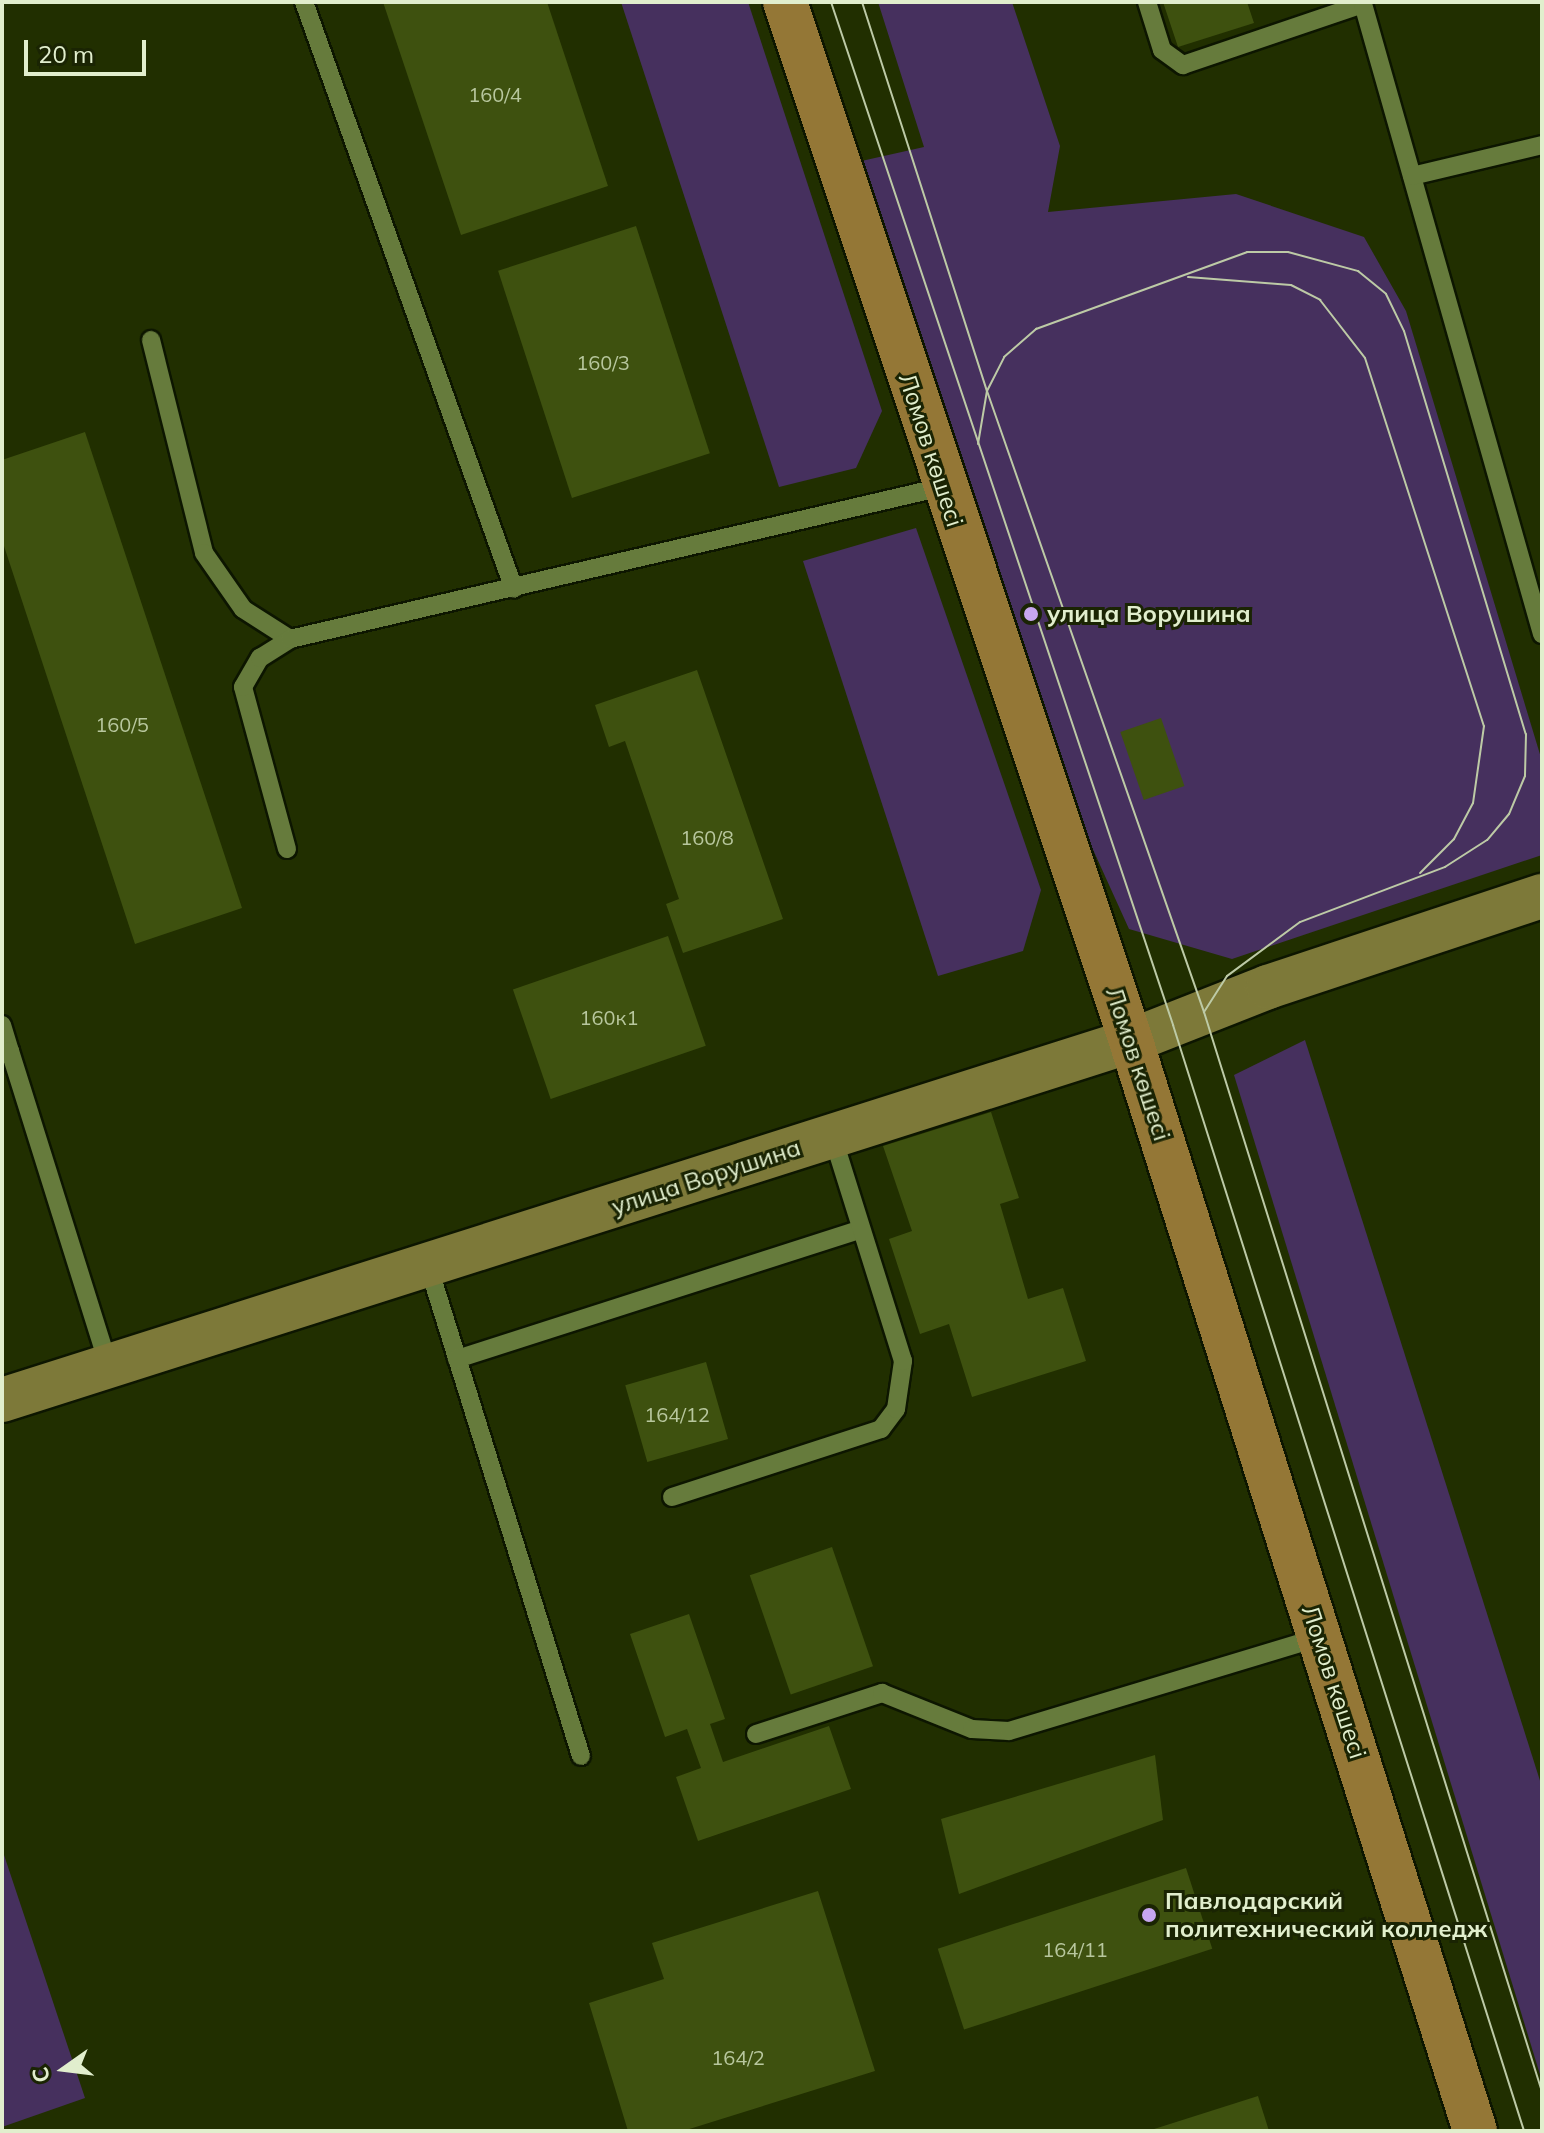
<!DOCTYPE html>
<html>
<head>
<meta charset="utf-8">
<style>
	body { margin:0 }
	#map { position:relative; width:1544px; height:2133px; overflow:hidden; background:#212f00; font-family:Mulish,sans-serif }
	div>[style] { position:absolute }
	.green>* { inset:0; background:#46305e }
	.building>* { inset:0; background:#3e510f; transform-origin:0 0 }
	.roads { filter:drop-shadow(2px 0 #0d1600) drop-shadow(-2px 0 #0d1600) drop-shadow(0 2px #0d1600) drop-shadow(0 -2px #0d1600) }
	.lane>* { height:18px; margin:-9px; padding:0 9px; transform-origin:9px; border-radius:9px; background:#667b3c }
	.secondary>* { height:44px; margin:-22px; padding:0 22px; transform-origin:22px; border-radius:22px; background:#7d7939 }
	.primary>* { height:44px; margin:-22px; padding:0 22px; transform-origin:22px; border-radius:22px; background:#947736 }
	.tram>* { height:2px; margin:-1px; padding:0 1px; transform-origin:1px; border-radius:1px; background:#bdcaa6 }
	.dots>* { width:22px; height:22px; translate:-50% -50%; box-sizing:border-box; border:4px solid #1a2403; border-radius:50% }
	span { translate:-50% -50%; white-space:nowrap; text-align:center; line-height:1.15; -webkit-text-stroke:6px #1a2403; paint-order:stroke }
	.number-label { font-size:20px; color:#b8c79e }
	.number-label span { -webkit-text-stroke-width:0 }
	.street-label { font-size:24px; color:#e1eecd }
	.poi-label { font-size:24px; color:#e1eecd; font-weight:700 }
	.left { translate:0 -50%; text-align:left }
	.frame { position:absolute; inset:0; border:4px solid #e1eecd; pointer-events:none }
	.north { position:absolute; left:24px; top:2029px; width:80px; height:80px; -webkit-text-stroke:6px #1a2403; paint-order:stroke; rotate:256deg; font-size:22px; font-weight:700; line-height:32px; text-align:center; color:#e1eecd }
	.north::after { content:''; display:block; margin:auto; width:28px; height:36px; background:#e1eecd; clip-path:polygon(50% 0,100% 100%,50% 72%,0 100%) }
	.scale { position:absolute; left:24px; top:40px; width:122px; height:36px; box-sizing:border-box; border:4px solid #e1eecd; border-top:0; padding-left:10px; font-size:24px; line-height:28px; white-space:nowrap; color:#e1eecd; -webkit-text-stroke:6px #1a2403; paint-order:stroke }
</style>
</head>
<body>
<div id="map">
	<div class="green">
		<i style="clip-path:polygon(621px 2px,748px 2px,882px 411px,856px 468px,779px 487px)"></i>
		<i style="clip-path:polygon(878px 2px,1012px 2px,1060px 146px,1048px 212px,1236px 194px,1364px 237px,1406px 311px,1542px 761px,1542px 855px,1232px 959px,1129px 929px,1061px 779px,857px 162px,924px 147px)"></i>
		<i style="clip-path:polygon(916px 528px,1041px 890px,1023px 951px,938px 976px,803px 561px)"></i>
		<i style="clip-path:polygon(1305px 1040px,1542px 1787px,1542px 2081px,1234px 1075px)"></i>
		<i style="clip-path:polygon(2px 1849px,85px 2098px,2px 2127px)"></i>
	</div>
	<div class="building">
		<i style="clip-path:polygon(383px 2px,547px 2px,608px 186px,461px 235px)"></i>
		<i style="clip-path:polygon(1163px 2px,1247px 2px,1254px 23px,1178px 47px)"></i>
		<i style="left:636px;top:226px;width:239px;height:145px;rotate:72deg"></i>
		<i style="clip-path:polygon(85px 432px,242px 908px,135px 944px,2px 540px,2px 460px)"></i>
		<i style="clip-path:polygon(697px 670px,783px 919px,683px 953px,666px 904px,679px 899px,625px 741px,609px 747px,595px 705px)"></i>
		<i style="left:1161px;top:718px;width:72px;height:43px;rotate:71deg"></i>
		<i style="left:668px;top:936px;width:116px;height:164px;rotate:71deg"></i>
		<i style="clip-path:polygon(991px 1112px,1019px 1198px,1000px 1204px,1028px 1299px,1063px 1288px,1086px 1361px,972px 1397px,949px 1324px,920px 1334px,889px 1239px,912px 1231px,883px 1146px)"></i>
		<i style="left:706px;top:1362px;width:80px;height:84px;rotate:74deg"></i>
		<i style="left:832px;top:1547px;width:126px;height:87px;rotate:71deg"></i>
		<i style="clip-path:polygon(689px 1614px,725px 1719px,710px 1724px,723px 1762px,829px 1726px,851px 1789px,698px 1841px,676px 1777px,701px 1768px,687px 1729px,665px 1737px,630px 1634px)"></i>
		<i style="clip-path:polygon(1155px 1755px,1163px 1820px,959px 1894px,941px 1819px)"></i>
		<i style="left:1186px;top:1868px;width:85px;height:261px;rotate:72deg"></i>
		<i style="clip-path:polygon(818px 1891px,875px 2071px,683px 2131px,628px 2131px,589px 2003px,664px 1979px,652px 1943px)"></i>
		<i style="clip-path:polygon(1258px 2096px,1269px 2131px,1151px 2131px,1151px 2130px)"></i>
	</div>
	<div class="roads">
		<div class="lane">
			<i style="left:304px;top:2px;width:623px;rotate:70.32deg"></i>
			<i style="left:1147px;top:2px;width:50px;rotate:72.6deg"></i>
			<i style="left:1162px;top:50px;width:26px;rotate:36deg"></i>
			<i style="left:1183px;top:65px;width:190px;rotate:-18.7deg"></i>
			<i style="left:1363px;top:4px;width:655px;rotate:74.14deg"></i>
			<i style="left:1412px;top:176px;width:134px;rotate:-13.4deg"></i>
			<i style="left:151px;top:340px;width:219px;rotate:76deg"></i>
			<i style="left:204px;top:553px;width:68px;rotate:55.1deg"></i>
			<i style="left:243px;top:609px;width:56px;rotate:32.6deg"></i>
			<i style="left:287px;top:849px;width:168px;rotate:-105.2deg"></i>
			<i style="left:243px;top:687px;width:34px;rotate:-60deg"></i>
			<i style="left:260px;top:658px;width:36px;rotate:-32deg"></i>
			<i style="left:290px;top:639px;width:669px;rotate:-13.12deg"></i>
			<i style="left:2px;top:1025px;width:27px;rotate:73deg"></i>
			<i style="left:10px;top:1051px;width:9px;rotate:159deg"></i>
			<i style="left:10px;top:1051px;width:328px;rotate:72.6deg"></i>
			<i style="left:429px;top:1268px;width:511px;rotate:72.7deg"></i>
			<i style="left:457px;top:1359px;width:424px;rotate:-17.8deg"></i>
			<i style="left:672px;top:1497px;width:220px;rotate:-18deg"></i>
			<i style="left:881px;top:1429px;width:25px;rotate:-53deg"></i>
			<i style="left:896px;top:1409px;width:49px;rotate:-81.7deg"></i>
			<i style="left:903px;top:1361px;width:237px;rotate:-107.4deg"></i>
			<i style="left:756px;top:1734px;width:133px;rotate:-18deg"></i>
			<i style="left:882px;top:1693px;width:97px;rotate:21.8deg"></i>
			<i style="left:972px;top:1729px;width:37px;rotate:3deg"></i>
			<i style="left:1009px;top:1731px;width:325px;rotate:-16.8deg"></i>
		</div>
		<div class="secondary">
			<i style="left:2px;top:1400px;width:1185px;rotate:-17.64deg"></i>
			<i style="left:1131px;top:1041px;width:147px;rotate:-21.5deg"></i>
			<i style="left:1268px;top:987px;width:289px;rotate:-18.4deg"></i>
		</div>
		<div class="primary">
			<i style="left:785px;top:2px;width:1095px;rotate:71.58deg"></i>
			<i style="left:1131px;top:1041px;width:1143px;rotate:72.48deg"></i>
		</div>
	</div>
	<div class="tram">
		<i style="left:831px;top:2px;width:1079px;rotate:71.51deg"></i>
		<i style="left:1173px;top:1025px;width:1160px;rotate:72.39deg"></i>
		<i style="left:862px;top:2px;width:409px;rotate:72.2deg"></i>
		<i style="left:987px;top:391px;width:658px;rotate:70.74deg"></i>
		<i style="left:1204px;top:1012px;width:1132px;rotate:72.62deg"></i>
		<i style="left:1188px;top:277px;width:103px;rotate:4.4deg"></i>
		<i style="left:1291px;top:285px;width:33px;rotate:27deg"></i>
		<i style="left:1320px;top:300px;width:73px;rotate:52.2deg"></i>
		<i style="left:1365px;top:358px;width:387px;rotate:72.1deg"></i>
		<i style="left:1484px;top:726px;width:78px;rotate:98.1deg"></i>
		<i style="left:1473px;top:803px;width:41px;rotate:117.8deg"></i>
		<i style="left:1454px;top:839px;width:48px;rotate:135deg"></i>
		<i style="left:978px;top:444px;width:54px;rotate:-80.4deg"></i>
		<i style="left:987px;top:391px;width:38px;rotate:-63deg"></i>
		<i style="left:1004px;top:357px;width:43px;rotate:-41.2deg"></i>
		<i style="left:1036px;top:329px;width:225px;rotate:-20deg"></i>
		<i style="left:1247px;top:252px;width:41px"></i>
		<i style="left:1288px;top:252px;width:73px;rotate:15.2deg"></i>
		<i style="left:1358px;top:271px;width:36px;rotate:39deg"></i>
		<i style="left:1386px;top:294px;width:41px;rotate:64.1deg"></i>
		<i style="left:1404px;top:331px;width:421px;rotate:73.2deg"></i>
		<i style="left:1526px;top:734px;width:42px;rotate:91.4deg"></i>
		<i style="left:1525px;top:776px;width:41px;rotate:112.8deg"></i>
		<i style="left:1509px;top:814px;width:34px;rotate:130deg"></i>
		<i style="left:1487px;top:840px;width:50px;rotate:147.3deg"></i>
		<i style="left:1445px;top:867px;width:155px;rotate:159.2deg"></i>
		<i style="left:1300px;top:922px;width:91px;rotate:143.5deg"></i>
		<i style="left:1227px;top:976px;width:43px;rotate:122.6deg"></i>
	</div>
	<div class="dots">
		<i style="left:1031px;top:614px;background:#c7a6ef"></i>
		<i style="left:1149px;top:1915px;background:#c7a6ef"></i>
	</div>
	<div class="number-label">
		<span style="left:495px;top:94px">160/4</span>
		<span style="left:603px;top:362px">160/3</span>
		<span style="left:122px;top:724px">160/5</span>
		<span style="left:707px;top:837px">160/8</span>
		<span style="left:609px;top:1017px">160к1</span>
		<span style="left:677px;top:1414px">164/12</span>
		<span style="left:1075px;top:1949px">164/11</span>
		<span style="left:738px;top:2057px">164/2</span>
	</div>
	<div class="street-label">
		<span style="left:931px;top:450px;rotate:72deg">Ломов көшесі</span>
		<span style="left:1138px;top:1064px;rotate:72deg">Ломов көшесі</span>
		<span style="left:706px;top:1177px;rotate:-18deg">улица Ворушина</span>
		<span style="left:1334px;top:1682px;rotate:72deg">Ломов көшесі</span>
	</div>
	<div class="poi-label">
		<span class="left" style="left:1047px;top:614px">улица Ворушина</span>
		<span class="left" style="left:1165px;top:1915px">Павлодарский<br>политехнический колледж</span>
	</div>
	<div class="frame"></div>
	<div class="north">С</div>
	<div class="scale">20 m</div>
</div>
</body>
</html>
